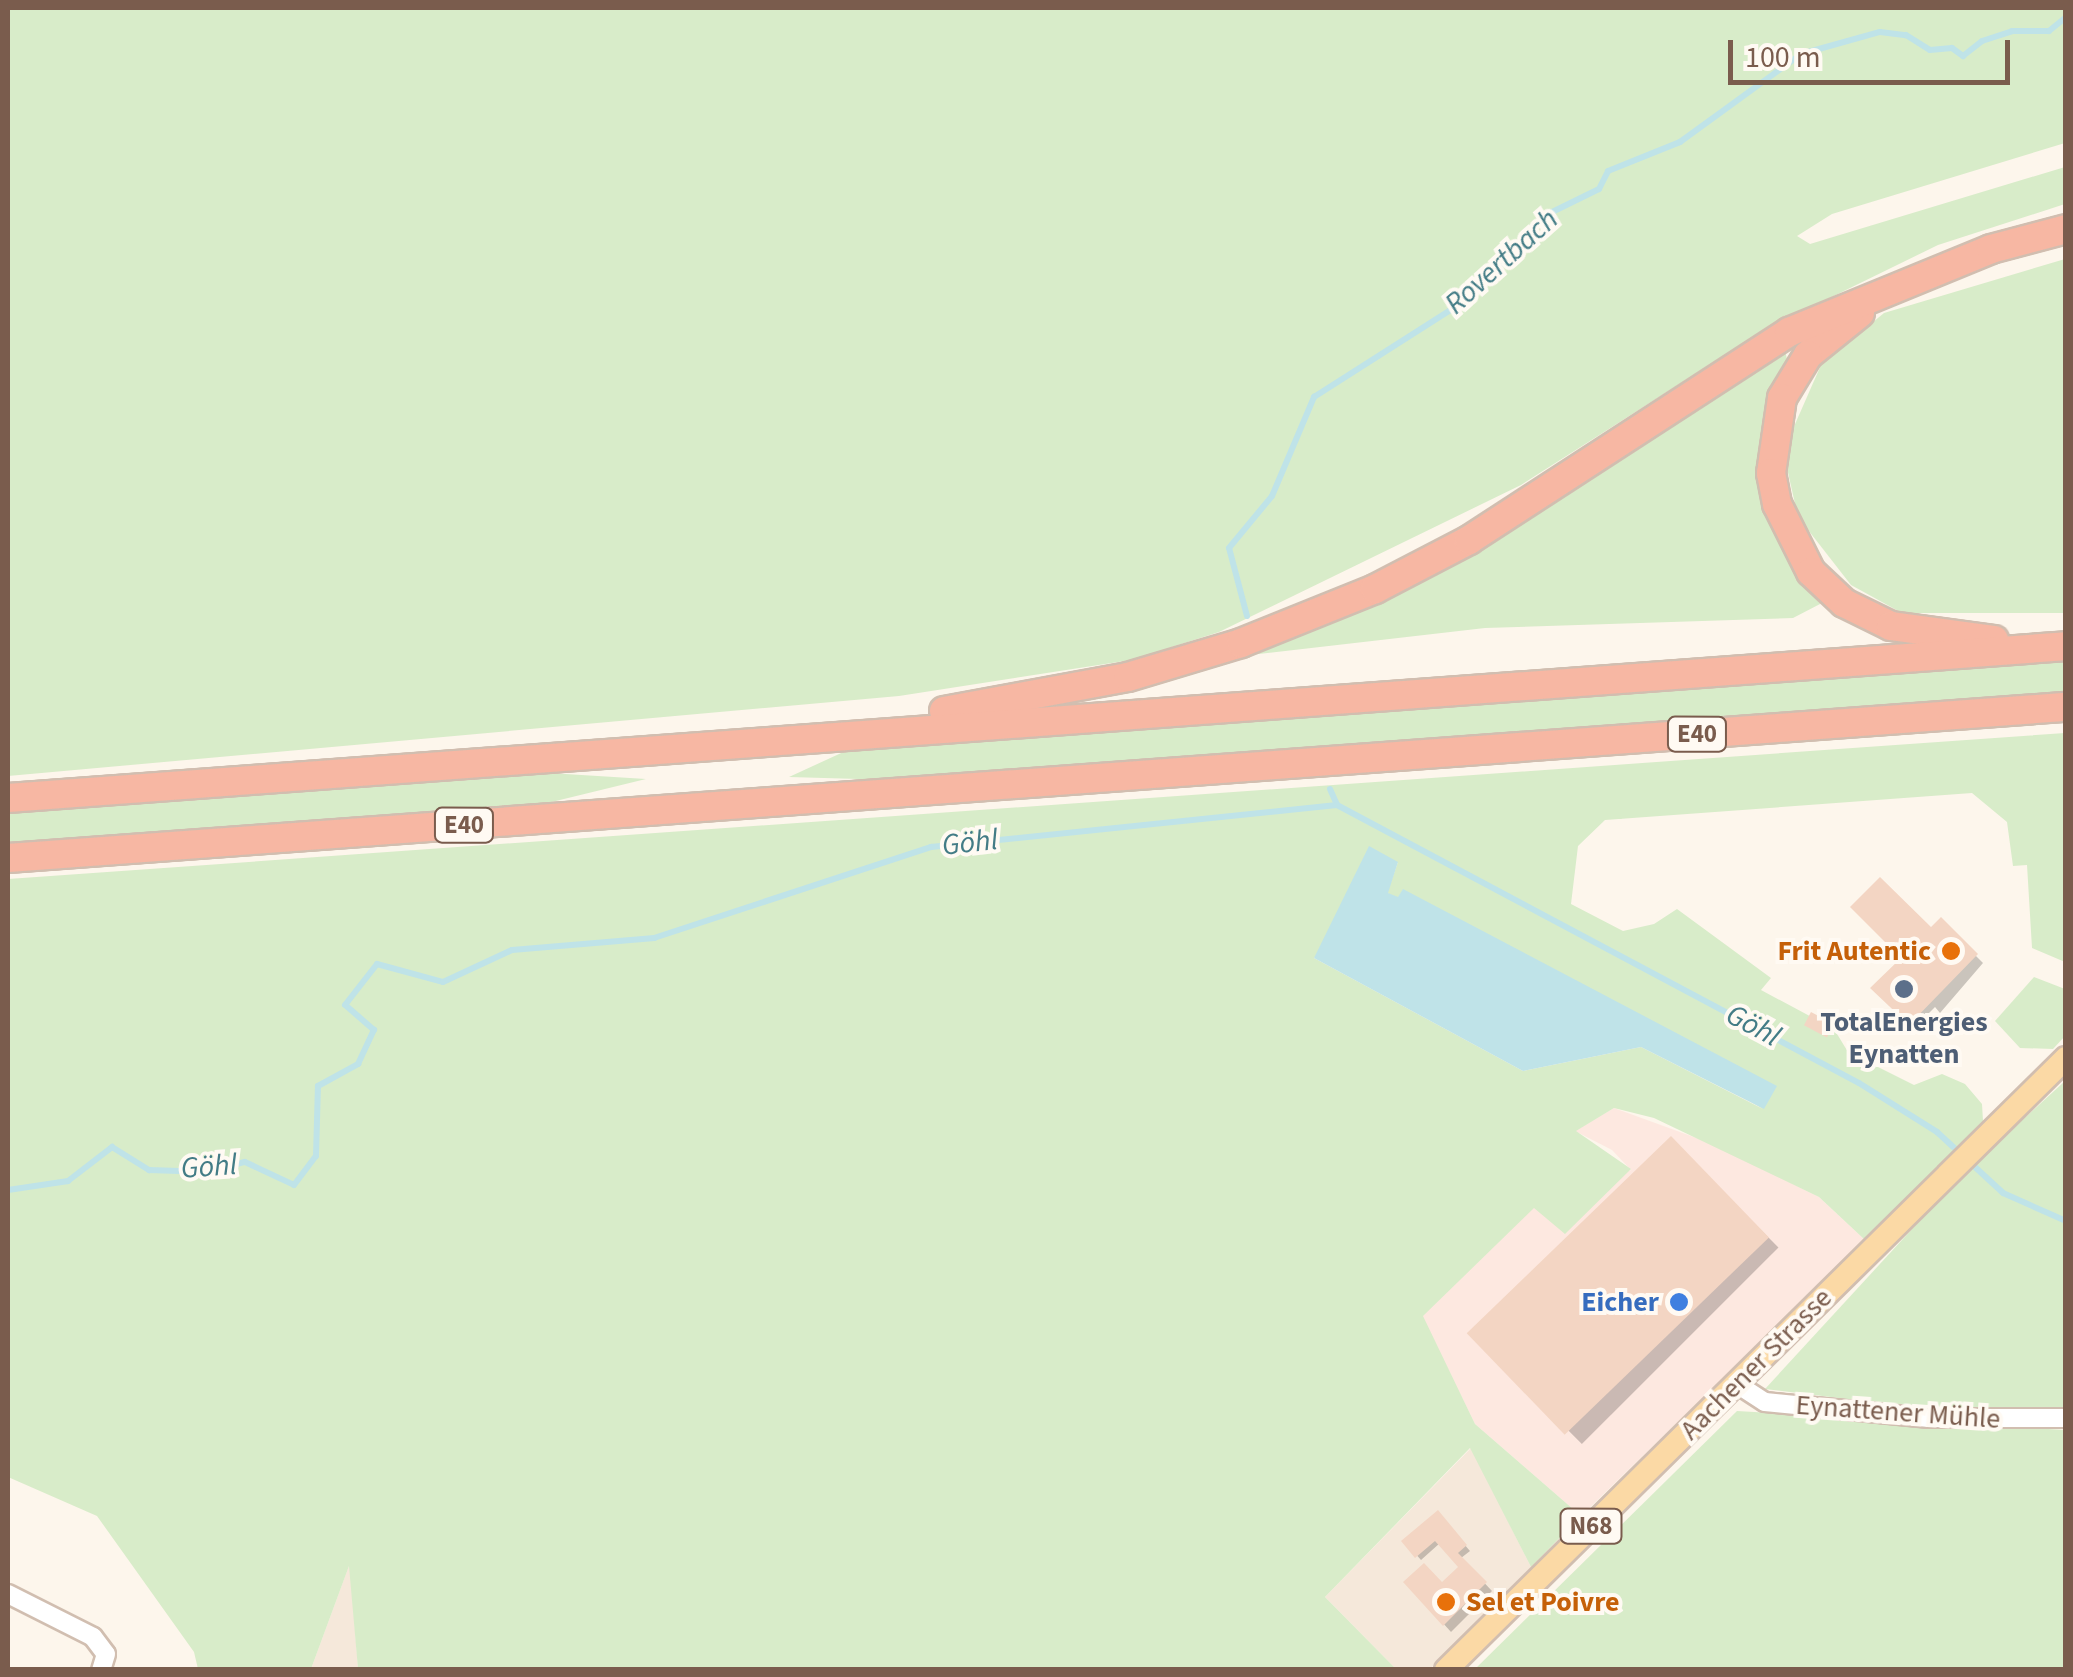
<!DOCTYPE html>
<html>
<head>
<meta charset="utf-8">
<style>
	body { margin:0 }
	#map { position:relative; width:2073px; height:1677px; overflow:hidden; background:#fdf6ec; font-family:"Source Sans 3",sans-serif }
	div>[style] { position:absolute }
	.residential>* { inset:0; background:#f5e8da }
	.commercial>* { inset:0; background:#fde8e0 }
	.green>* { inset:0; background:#d8ecc9 }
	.water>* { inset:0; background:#bfe3e8 }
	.shadow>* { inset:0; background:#0003; transform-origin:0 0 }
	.stream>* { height:6px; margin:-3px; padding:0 3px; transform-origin:3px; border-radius:3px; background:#bfe3e8 }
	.building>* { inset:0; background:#f3d5c3; transform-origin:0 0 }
	.roads { filter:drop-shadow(2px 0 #d1beb0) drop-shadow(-2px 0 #d1beb0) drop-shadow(0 2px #d1beb0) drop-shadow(0 -2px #d1beb0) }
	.minor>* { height:18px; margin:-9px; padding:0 9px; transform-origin:9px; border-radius:9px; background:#fff }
	.major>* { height:22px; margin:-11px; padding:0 11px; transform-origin:11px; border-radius:11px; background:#fbd9a5 }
	.highway>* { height:28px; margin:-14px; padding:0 14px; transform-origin:14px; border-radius:14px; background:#f7b7a3 }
	.dots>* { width:28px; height:28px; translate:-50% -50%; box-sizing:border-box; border:5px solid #fffaf3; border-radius:50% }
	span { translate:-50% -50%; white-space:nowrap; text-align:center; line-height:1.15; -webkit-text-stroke:8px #fffaf3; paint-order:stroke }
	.shield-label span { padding:2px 8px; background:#fffaf3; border:2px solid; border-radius:8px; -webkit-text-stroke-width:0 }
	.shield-label { font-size:25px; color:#7a5c4d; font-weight:700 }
	.food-label { font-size:28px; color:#c56008; font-weight:700 }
	.right { translate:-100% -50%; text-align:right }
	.left { translate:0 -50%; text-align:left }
	.service-label { font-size:28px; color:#4e5e75; font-weight:700 }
	.shop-label { font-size:28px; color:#366cbe; font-weight:700 }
	.street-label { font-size:28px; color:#7a5c4d }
	.water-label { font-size:30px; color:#437c86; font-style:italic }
	.frame { position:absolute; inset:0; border:10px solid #7a5c4d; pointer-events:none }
	.scale { position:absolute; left:1728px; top:40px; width:282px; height:45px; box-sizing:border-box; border:5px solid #7a5c4d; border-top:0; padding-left:12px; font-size:30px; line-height:35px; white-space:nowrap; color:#7a5c4d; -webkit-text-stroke:8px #fffaf3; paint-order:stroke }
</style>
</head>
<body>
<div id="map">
	<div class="residential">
		<i style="clip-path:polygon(1471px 1448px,1531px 1567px,1430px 1669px,1396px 1669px,1325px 1597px)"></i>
		<i style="clip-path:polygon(350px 1563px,358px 1669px,311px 1669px)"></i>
	</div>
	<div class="commercial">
		<i style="clip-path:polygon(1614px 1108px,1713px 1144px,1819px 1197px,1865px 1240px,1581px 1516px,1475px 1424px,1422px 1316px,1534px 1207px,1631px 1170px,1612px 1150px,1575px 1131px)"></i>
	</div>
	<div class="green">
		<i style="clip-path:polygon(8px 8px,2065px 8px,2065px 143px,1832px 214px,1797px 236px,1810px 244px,2065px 167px,2065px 204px,1938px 245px,1764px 330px,1521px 485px,1219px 632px,1131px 660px,899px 696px,8px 776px)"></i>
		<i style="clip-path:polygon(2065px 259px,2065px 613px,1902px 613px,1851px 585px,1798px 517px,1787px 468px,1792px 431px,1821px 365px,1884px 313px)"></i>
		<i style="clip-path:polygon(1785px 350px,1788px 364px,1763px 415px,1768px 517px,1795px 575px,1822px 603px,1793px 618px,1485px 628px,1250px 655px,1376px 598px)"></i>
		<i style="clip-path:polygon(2065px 657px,2065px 695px,894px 780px,789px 777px,863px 743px)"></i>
		<i style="clip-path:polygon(evenodd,2065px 733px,2065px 962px,2032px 948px,2027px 865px,2013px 866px,2007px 822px,1972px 793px,1605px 820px,1578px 846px,1571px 904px,1623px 931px,1654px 924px,1677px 909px,1771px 978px,1761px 990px,1834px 1029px,1848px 1052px,1914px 1085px,1942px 1074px,1965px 1084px,1982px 1104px,1983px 1121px,1865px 1240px,1819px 1197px,1654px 1118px,1614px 1108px,1576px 1131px,1631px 1169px,1565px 1234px,1534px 1208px,1423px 1316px,1475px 1424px,1581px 1516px,1531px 1567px,1470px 1448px,1325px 1597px,1396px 1669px,358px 1669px,349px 1566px,311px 1669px,198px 1669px,194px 1652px,97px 1516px,8px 1477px,8px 879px,2065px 733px,1398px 862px,1387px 893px,1398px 898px,1403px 890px,1763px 1109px,1641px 1047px,1523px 1071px,1314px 958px,1398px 862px)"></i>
		<i style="clip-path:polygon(517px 771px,646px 779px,527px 808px,8px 847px,8px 806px)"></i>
		<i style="clip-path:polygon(2034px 977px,2065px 989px,2065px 1036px,2053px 1049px,2020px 1048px,1995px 1021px)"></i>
		<i style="clip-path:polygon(2065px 1081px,2065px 1410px,1960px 1413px,1765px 1389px,1959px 1178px)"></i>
		<i style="clip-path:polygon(1737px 1411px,2065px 1430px,2065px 1669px,1474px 1670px)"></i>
	</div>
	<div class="water">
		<i style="clip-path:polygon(1369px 846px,1398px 862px,1388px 893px,1398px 897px,1403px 889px,1777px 1086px,1764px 1109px,1641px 1047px,1523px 1071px,1314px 958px)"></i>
	</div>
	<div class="shadow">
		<i style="clip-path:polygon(1941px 921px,1983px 963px,1940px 1013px,1935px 1007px,1915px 1027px,1873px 988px)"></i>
		<i style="left:1671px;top:1140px;width:152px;height:278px;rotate:45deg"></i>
		<i style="clip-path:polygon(1438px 1514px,1470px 1551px,1461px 1558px,1492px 1591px,1451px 1632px,1406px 1582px,1442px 1585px,1461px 1567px,1440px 1543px,1421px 1560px,1405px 1542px)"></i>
	</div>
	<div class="stream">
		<i style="left:1247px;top:616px;width:70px;rotate:-104.8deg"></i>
		<i style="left:1229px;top:548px;width:67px;rotate:-50.4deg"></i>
		<i style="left:1272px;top:496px;width:108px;rotate:-67deg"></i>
		<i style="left:1314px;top:397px;width:186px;rotate:-32.5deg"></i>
		<i style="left:1471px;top:297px;width:111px;rotate:-47.6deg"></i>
		<i style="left:1546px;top:215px;width:59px;rotate:-26.1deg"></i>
		<i style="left:1599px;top:189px;width:20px;rotate:-63deg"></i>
		<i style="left:1608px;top:171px;width:78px;rotate:-21.9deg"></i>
		<i style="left:1680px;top:142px;width:150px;rotate:-36deg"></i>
		<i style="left:1801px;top:54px;width:82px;rotate:-15.6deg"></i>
		<i style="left:1880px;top:32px;width:26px;rotate:7deg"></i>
		<i style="left:1906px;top:35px;width:28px;rotate:32deg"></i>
		<i style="left:1930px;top:50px;width:22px;rotate:-5deg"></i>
		<i style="left:1952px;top:48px;width:14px;rotate:36deg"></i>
		<i style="left:1963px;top:56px;width:24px;rotate:-38deg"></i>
		<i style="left:1982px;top:41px;width:32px;rotate:-18deg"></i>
		<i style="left:2012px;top:31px;width:37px"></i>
		<i style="left:2049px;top:31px;width:22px;rotate:-39deg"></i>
		<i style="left:1330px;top:789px;width:17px;rotate:66deg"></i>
		<i style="left:8px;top:1190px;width:61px;rotate:-8.5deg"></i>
		<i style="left:68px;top:1181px;width:56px;rotate:-37.7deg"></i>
		<i style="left:112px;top:1147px;width:44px;rotate:31.9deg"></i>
		<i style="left:149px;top:1170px;width:60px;rotate:1.9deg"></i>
		<i style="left:209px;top:1172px;width:37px;rotate:-16deg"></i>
		<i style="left:245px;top:1162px;width:54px;rotate:25.1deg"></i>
		<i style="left:294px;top:1185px;width:36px;rotate:-53deg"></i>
		<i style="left:316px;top:1156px;width:70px;rotate:-88.4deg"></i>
		<i style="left:318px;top:1086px;width:46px;rotate:-28.8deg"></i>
		<i style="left:358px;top:1064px;width:38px;rotate:-65deg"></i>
		<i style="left:374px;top:1030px;width:38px;rotate:-139deg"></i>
		<i style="left:345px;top:1005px;width:52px;rotate:-52deg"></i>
		<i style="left:377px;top:964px;width:68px;rotate:15.3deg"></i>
		<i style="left:443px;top:982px;width:76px;rotate:-24.9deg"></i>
		<i style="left:512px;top:950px;width:143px;rotate:-4.8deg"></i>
		<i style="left:654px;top:938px;width:292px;rotate:-18.2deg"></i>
		<i style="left:931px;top:847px;width:408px;rotate:-5.9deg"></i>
		<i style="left:1337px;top:805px;width:591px;rotate:28.04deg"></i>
		<i style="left:1859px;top:1083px;width:92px;rotate:32.1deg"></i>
		<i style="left:1937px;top:1132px;width:90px;rotate:42.7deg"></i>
		<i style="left:2003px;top:1193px;width:69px;rotate:24deg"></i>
	</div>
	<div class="building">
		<i style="clip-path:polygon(1880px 877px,1931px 927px,1941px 917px,1978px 954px,1909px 1025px,1870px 988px,1901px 958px,1850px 907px)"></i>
		<i style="left:1811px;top:1012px;width:26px;height:15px;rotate:28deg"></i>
		<i style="left:1671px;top:1136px;width:141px;height:284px;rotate:46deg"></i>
		<i style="clip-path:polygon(1438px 1510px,1467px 1545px,1458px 1553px,1487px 1582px,1443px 1626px,1403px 1582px,1424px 1563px,1442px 1582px,1458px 1567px,1435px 1541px,1415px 1558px,1401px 1541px)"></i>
	</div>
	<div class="roads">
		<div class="minor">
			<i style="left:1737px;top:1384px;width:33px;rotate:33deg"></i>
			<i style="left:1765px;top:1402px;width:165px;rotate:5.6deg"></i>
			<i style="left:1929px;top:1418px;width:137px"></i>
			<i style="left:8px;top:1594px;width:95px;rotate:26.8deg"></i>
			<i style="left:93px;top:1637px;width:21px;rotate:53deg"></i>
			<i style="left:106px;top:1654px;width:17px;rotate:107deg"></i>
		</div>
		<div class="major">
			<i style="left:1446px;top:1670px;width:871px;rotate:-44.63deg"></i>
		</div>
		<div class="highway">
			<i style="left:1860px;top:313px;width:67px;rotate:141.1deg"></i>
			<i style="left:1808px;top:355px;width:50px;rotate:121.2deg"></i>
			<i style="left:1782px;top:398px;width:76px;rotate:98.3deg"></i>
			<i style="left:1771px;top:473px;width:32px;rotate:79deg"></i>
			<i style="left:1777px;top:504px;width:76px;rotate:63.4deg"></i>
			<i style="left:1811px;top:572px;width:45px;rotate:43.2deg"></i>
			<i style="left:1844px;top:603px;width:52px;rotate:26.1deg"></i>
			<i style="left:1891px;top:626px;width:104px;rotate:7.7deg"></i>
			<i style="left:944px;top:711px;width:187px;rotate:-10.5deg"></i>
			<i style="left:1128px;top:677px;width:118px;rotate:-16.7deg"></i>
			<i style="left:1241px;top:643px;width:144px;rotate:-21.9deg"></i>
			<i style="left:1375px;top:589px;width:106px;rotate:-27.5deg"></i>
			<i style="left:1469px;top:540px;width:382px;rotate:-33deg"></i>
			<i style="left:1789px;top:332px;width:218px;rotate:-22.3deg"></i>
			<i style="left:1991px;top:249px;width:78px;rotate:-14.9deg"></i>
			<i style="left:8px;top:798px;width:2064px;rotate:-4.22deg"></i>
			<i style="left:8px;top:858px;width:2064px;rotate:-4.2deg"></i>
		</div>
	</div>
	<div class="dots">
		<i style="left:1951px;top:951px;background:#e8710a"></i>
		<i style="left:1904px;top:989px;background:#5c6f8a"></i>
		<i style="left:1679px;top:1302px;background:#3f7fe0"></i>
		<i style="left:1446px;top:1602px;background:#e8710a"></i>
	</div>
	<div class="shield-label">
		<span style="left:1697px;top:734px">E40</span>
		<span style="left:464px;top:825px">E40</span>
		<span style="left:1591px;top:1526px">N68</span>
	</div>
	<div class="food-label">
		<span class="right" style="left:1931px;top:951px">Frit Autentic</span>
		<span class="left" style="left:1466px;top:1602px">Sel et Poivre</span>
	</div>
	<div class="service-label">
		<span style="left:1904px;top:1038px">TotalEnergies<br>Eynatten</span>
	</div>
	<div class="shop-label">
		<span class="right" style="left:1659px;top:1302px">Eicher</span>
	</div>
	<div class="street-label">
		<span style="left:1756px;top:1364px;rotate:-45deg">Aachener Strasse</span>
		<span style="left:1898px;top:1412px;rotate:4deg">Eynattener Mühle</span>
	</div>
	<div class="water-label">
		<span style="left:1502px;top:262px;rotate:-42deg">Rovertbach</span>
		<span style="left:970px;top:843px;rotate:-6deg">Göhl</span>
		<span style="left:1753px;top:1026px;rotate:28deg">Göhl</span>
		<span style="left:209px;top:1167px;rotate:-4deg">Göhl</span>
	</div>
	<div class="frame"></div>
	<div class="scale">100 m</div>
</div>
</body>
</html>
